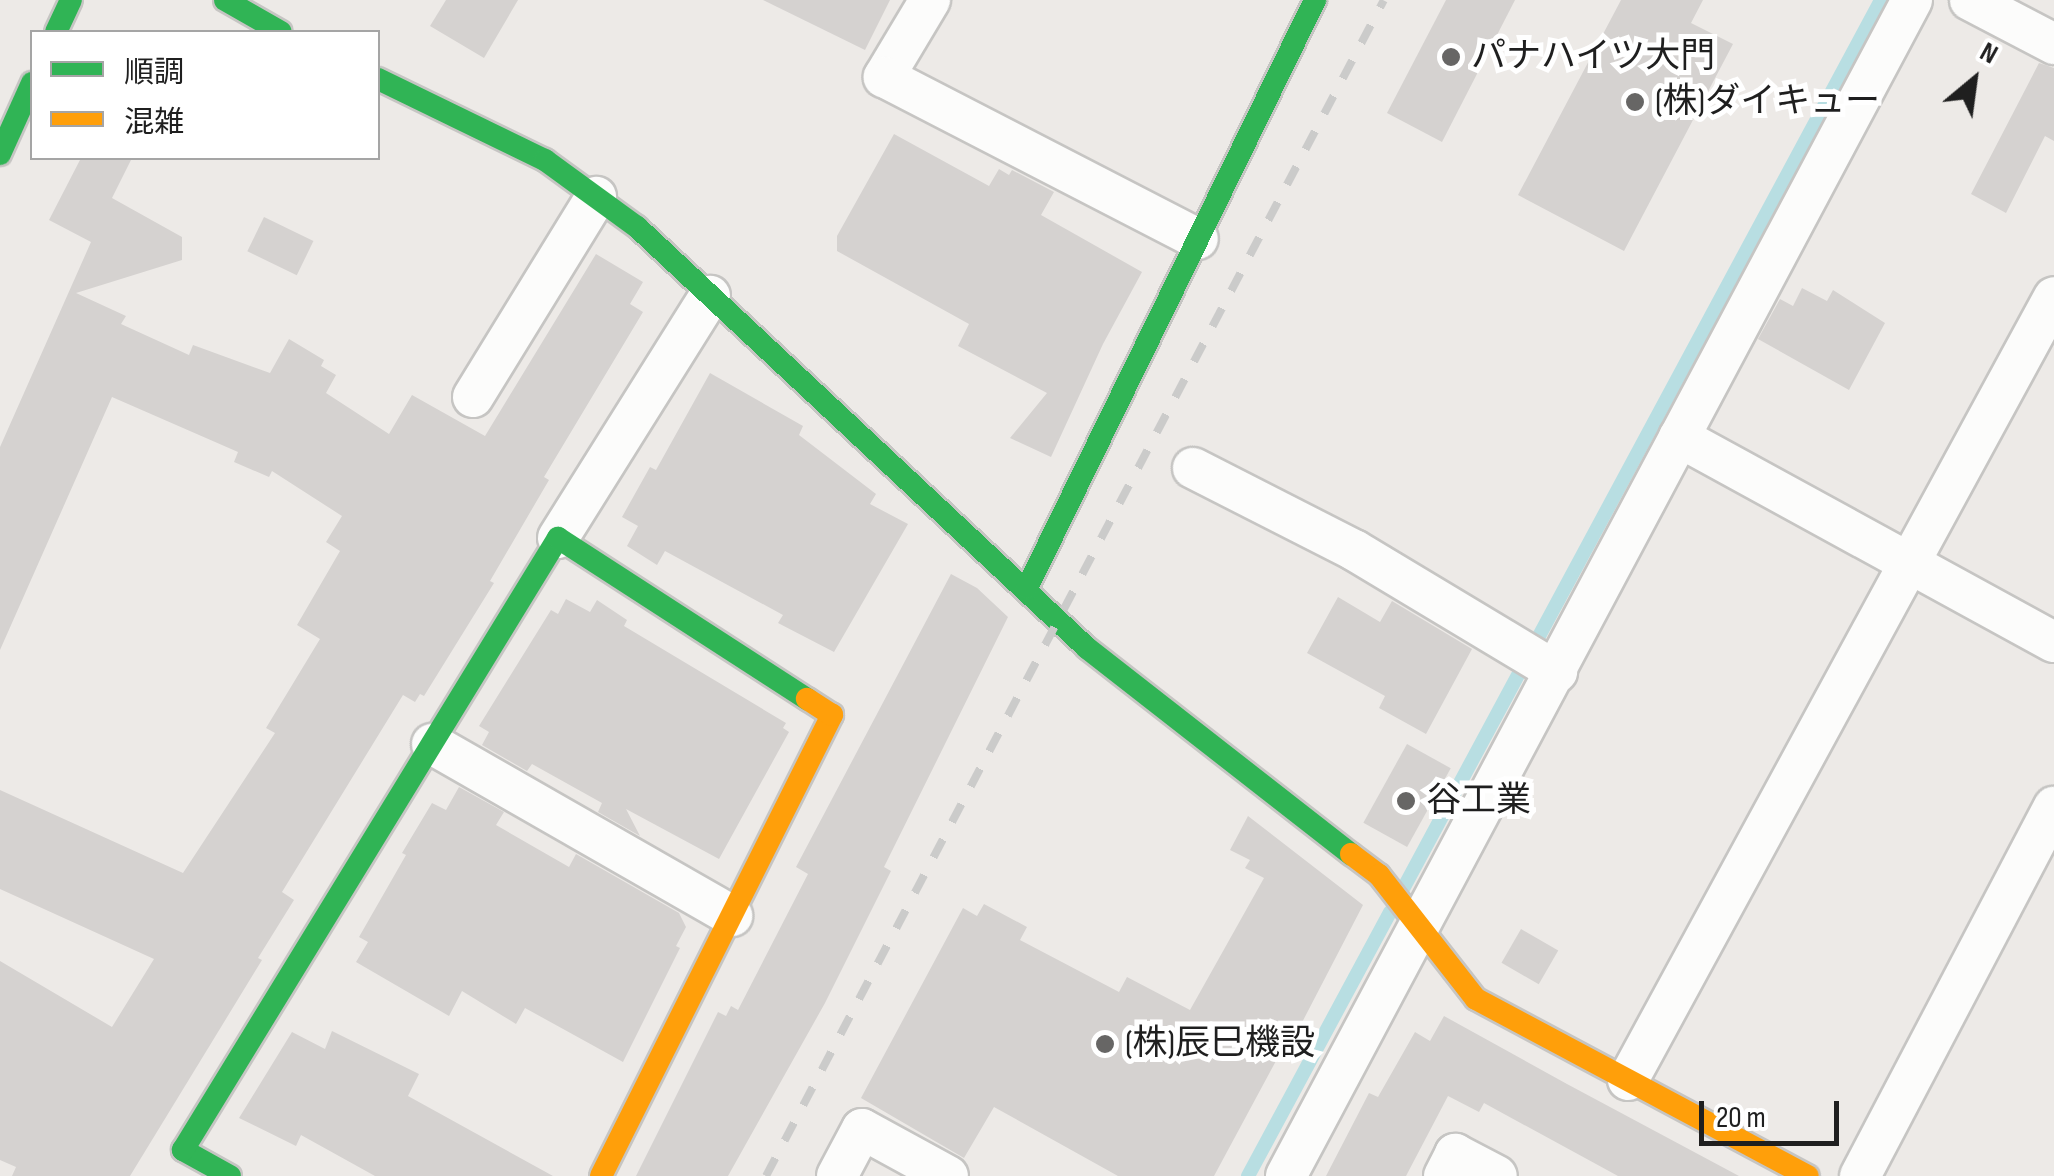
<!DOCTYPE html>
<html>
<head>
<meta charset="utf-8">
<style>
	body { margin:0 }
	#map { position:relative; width:2054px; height:1176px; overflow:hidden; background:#edeae7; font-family:"Sofia Sans Condensed","Noto Sans JP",sans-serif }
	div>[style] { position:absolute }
	.stream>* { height:14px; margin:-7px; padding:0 7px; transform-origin:7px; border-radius:7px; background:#b8dee2 }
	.building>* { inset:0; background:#d5d2d0; transform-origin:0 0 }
	.roads { filter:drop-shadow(2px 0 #c6c5c3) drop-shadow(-2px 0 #c6c5c3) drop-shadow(0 2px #c6c5c3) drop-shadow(0 -2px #c6c5c3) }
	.street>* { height:40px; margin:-20px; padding:0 20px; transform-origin:20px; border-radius:20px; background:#fcfcfb }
	.fast>* { height:22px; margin:-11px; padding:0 11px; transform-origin:11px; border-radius:11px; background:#30b455 }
	.slow>* { height:22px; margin:-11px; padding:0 11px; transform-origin:11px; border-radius:11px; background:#ff9f0a }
	.rail>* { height:8px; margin-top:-4px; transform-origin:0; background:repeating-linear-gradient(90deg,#cbcbca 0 20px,transparent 0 40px) }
	.dots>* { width:28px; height:28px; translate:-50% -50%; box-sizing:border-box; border:5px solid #fff; border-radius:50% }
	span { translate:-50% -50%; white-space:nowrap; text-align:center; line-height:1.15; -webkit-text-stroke:10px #fff; paint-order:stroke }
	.poi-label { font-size:35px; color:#1f1f1f }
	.left { translate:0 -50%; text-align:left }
	.legend { position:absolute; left:30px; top:30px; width:350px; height:130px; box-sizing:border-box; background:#fff; border:2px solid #a5a5a5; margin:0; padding:12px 18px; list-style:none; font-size:30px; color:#1f1f1f }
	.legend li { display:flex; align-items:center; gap:20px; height:50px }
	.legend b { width:50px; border:2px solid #a5a5a5 }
	.north { position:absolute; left:1924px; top:30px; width:100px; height:100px; -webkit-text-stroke:8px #fff; paint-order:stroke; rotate:29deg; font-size:28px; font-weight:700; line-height:40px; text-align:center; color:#1f1f1f }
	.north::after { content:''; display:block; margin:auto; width:35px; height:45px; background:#1f1f1f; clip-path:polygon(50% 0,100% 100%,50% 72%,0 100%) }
	.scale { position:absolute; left:1699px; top:1101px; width:140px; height:45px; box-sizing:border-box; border:5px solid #1f1f1f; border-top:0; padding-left:12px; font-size:30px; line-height:35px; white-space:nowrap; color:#1f1f1f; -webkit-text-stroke:8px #fff; paint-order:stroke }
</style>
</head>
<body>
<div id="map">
	<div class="stream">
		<i style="left:1403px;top:889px;width:1009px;rotate:-61.73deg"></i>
		<i style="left:1248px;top:1176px;width:300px;rotate:-61.7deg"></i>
	</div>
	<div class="building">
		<i style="clip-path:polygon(446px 0,518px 0,484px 58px,430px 26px)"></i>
		<i style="clip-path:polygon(763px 0,890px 0,865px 50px)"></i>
		<i style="clip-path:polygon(1446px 0,1515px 0,1442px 142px,1387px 113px)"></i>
		<i style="clip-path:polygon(1621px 0,1703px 0,1691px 23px,1733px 44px,1624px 251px,1518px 195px)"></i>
		<i style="clip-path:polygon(2039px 63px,2054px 68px,2054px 141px,2045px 136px,2006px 213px,1971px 194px)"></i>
		<i style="clip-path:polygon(894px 134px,989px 186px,999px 169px,1009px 175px,1012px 170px,1054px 192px,1041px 215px,1142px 272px,1103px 344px,1051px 457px,1010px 438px,1047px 393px,958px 346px,969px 324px,837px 251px,837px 236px)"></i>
		<i style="clip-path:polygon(81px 158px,132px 158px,112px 198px,182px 237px,182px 260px,76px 293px,126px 316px,121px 324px,189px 355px,193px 345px,270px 373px,289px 339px,324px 360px,321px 366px,336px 375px,326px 393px,389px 434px,412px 395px,485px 436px,596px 254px,643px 282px,630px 304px,643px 312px,544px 477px,549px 480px,490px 581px,494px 583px,424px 696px,420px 694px,415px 702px,403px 695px,282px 892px,294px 900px,258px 958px,262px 960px,130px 1176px,12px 1176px,16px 1167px,0 1160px,0 961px,112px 1027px,154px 959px,0 889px,0 790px,183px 873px,275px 733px,266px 728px,320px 639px,297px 625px,340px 551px,326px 542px,342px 516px,272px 471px,269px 477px,234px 462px,238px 452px,112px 397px,0 650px,0 447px,91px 242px,49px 220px)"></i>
		<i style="left:264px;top:217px;width:55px;height:38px;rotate:26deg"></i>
		<i style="clip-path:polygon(1802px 288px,1827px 301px,1833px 290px,1885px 323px,1849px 390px,1758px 339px,1780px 299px,1793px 306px)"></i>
		<i style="clip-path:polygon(710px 373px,803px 426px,799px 435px,876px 494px,870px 504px,908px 524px,834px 652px,778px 623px,783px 615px,665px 551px,657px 565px,627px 546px,638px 526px,622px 517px,650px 467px,656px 470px)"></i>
		<i style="clip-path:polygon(951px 574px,977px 588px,1008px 617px,884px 867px,891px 871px,825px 1003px,728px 1176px,636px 1176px,718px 1012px,726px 1016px,731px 1006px,738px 1010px,808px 874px,796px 867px)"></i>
		<i style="clip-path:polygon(1338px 597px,1380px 622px,1392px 601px,1472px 649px,1426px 734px,1379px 708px,1385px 696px,1307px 653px)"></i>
		<i style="clip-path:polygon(566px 599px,590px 612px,597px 600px,627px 620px,624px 626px,786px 723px,783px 728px,789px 732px,719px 859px,626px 809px,640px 836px,598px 812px,602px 803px,532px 764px,527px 771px,482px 745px,489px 732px,479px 726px,551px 610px,558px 614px)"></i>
		<i style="left:1407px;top:744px;width:50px;height:90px;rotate:29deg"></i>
		<i style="clip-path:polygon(459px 787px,504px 812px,496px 825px,569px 867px,576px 854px,679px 913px,686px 927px,676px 946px,680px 948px,623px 1062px,525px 1008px,516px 1024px,462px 991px,449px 1016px,356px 962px,368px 942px,359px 937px,406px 855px,402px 853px,432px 803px,446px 810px)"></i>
		<i style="clip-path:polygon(1248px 816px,1363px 905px,1295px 1036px,1291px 1033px,1214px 1176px,1118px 1176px,994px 1107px,964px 1158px,861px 1098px,963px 908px,977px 916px,984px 904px,1027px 927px,1020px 940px,1119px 992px,1127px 977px,1190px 1010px,1264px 878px,1245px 868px,1250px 860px,1230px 850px)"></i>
		<i style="left:1521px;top:929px;width:43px;height:39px;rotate:30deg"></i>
		<i style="clip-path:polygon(1444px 1016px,1567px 1084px,1739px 1176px,1618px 1176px,1484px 1103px,1479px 1112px,1448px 1096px,1406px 1176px,1326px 1176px,1369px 1093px,1378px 1097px,1415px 1032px,1430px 1041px)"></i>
		<i style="clip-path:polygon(332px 1031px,419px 1074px,408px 1096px,553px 1176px,375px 1176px,301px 1135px,296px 1146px,239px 1118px,292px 1032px,325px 1049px)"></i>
	</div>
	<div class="roads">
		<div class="street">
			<i style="left:930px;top:0;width:90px;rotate:120.9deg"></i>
			<i style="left:884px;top:77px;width:353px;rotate:27.3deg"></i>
			<i style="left:1970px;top:0;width:95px;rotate:27.6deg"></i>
			<i style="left:473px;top:397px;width:235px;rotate:-58.4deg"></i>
			<i style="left:1679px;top:437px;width:427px;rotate:28.7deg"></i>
			<i style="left:1193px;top:468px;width:181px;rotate:27deg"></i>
			<i style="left:1354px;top:550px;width:237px;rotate:31deg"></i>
			<i style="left:558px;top:538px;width:286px;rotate:-57.9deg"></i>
			<i style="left:432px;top:744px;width:346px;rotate:29.8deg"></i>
			<i style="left:1628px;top:1080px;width:891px;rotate:-61.45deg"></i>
			<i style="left:837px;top:1176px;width:53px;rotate:-62deg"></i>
			<i style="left:862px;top:1129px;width:98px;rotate:28.7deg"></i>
			<i style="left:1286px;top:1176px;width:1332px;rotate:-61.97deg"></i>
			<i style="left:1444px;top:1176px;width:25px;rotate:-63deg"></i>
			<i style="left:1455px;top:1154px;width:47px;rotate:27.6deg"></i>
			<i style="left:1860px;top:1176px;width:417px;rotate:-62.3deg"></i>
		</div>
		<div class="fast">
			<i style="left:225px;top:0;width:64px;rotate:29.7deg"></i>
			<i style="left:56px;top:32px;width:35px;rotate:-65deg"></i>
			<i style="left:378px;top:79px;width:186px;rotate:25.9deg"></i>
			<i style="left:545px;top:160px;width:114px;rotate:36.1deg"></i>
			<i style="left:637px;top:227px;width:616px;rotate:43.09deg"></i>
			<i style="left:1087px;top:648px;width:335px;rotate:38deg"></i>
			<i style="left:0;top:154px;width:78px;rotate:-65.7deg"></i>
			<i style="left:1027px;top:588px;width:655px;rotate:-63.9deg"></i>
			<i style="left:230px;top:1176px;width:54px;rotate:-151deg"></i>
			<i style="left:183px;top:1150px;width:718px;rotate:-58.5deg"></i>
			<i style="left:558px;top:538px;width:297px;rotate:32.9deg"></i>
		</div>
		<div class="slow">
			<i style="left:1351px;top:854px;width:35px;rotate:37deg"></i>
			<i style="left:1379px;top:875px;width:157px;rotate:52deg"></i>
			<i style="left:1476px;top:999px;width:376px;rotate:28.1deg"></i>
			<i style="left:601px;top:1176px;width:516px;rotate:-63.39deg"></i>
			<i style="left:832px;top:715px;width:30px;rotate:-147deg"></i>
		</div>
	</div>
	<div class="rail">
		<i style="left:766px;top:1176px;width:1328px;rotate:-62.28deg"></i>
	</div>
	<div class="dots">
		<i style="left:1451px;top:57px;background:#676665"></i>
		<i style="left:1635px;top:102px;background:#676665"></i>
		<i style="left:1406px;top:801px;background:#676665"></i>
		<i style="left:1105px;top:1044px;background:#676665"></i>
	</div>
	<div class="poi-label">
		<span class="left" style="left:1471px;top:57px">パナハイツ大門</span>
		<span class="left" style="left:1655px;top:102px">(株)ダイキュー</span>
		<span class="left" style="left:1426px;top:801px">谷工業</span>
		<span class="left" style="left:1125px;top:1044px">(株)辰巳機設</span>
	</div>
	<ul class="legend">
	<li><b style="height:12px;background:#30b455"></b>順調</li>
	<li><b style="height:12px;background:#ff9f0a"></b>混雑</li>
	</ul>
	<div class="north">N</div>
	<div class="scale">20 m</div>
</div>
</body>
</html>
